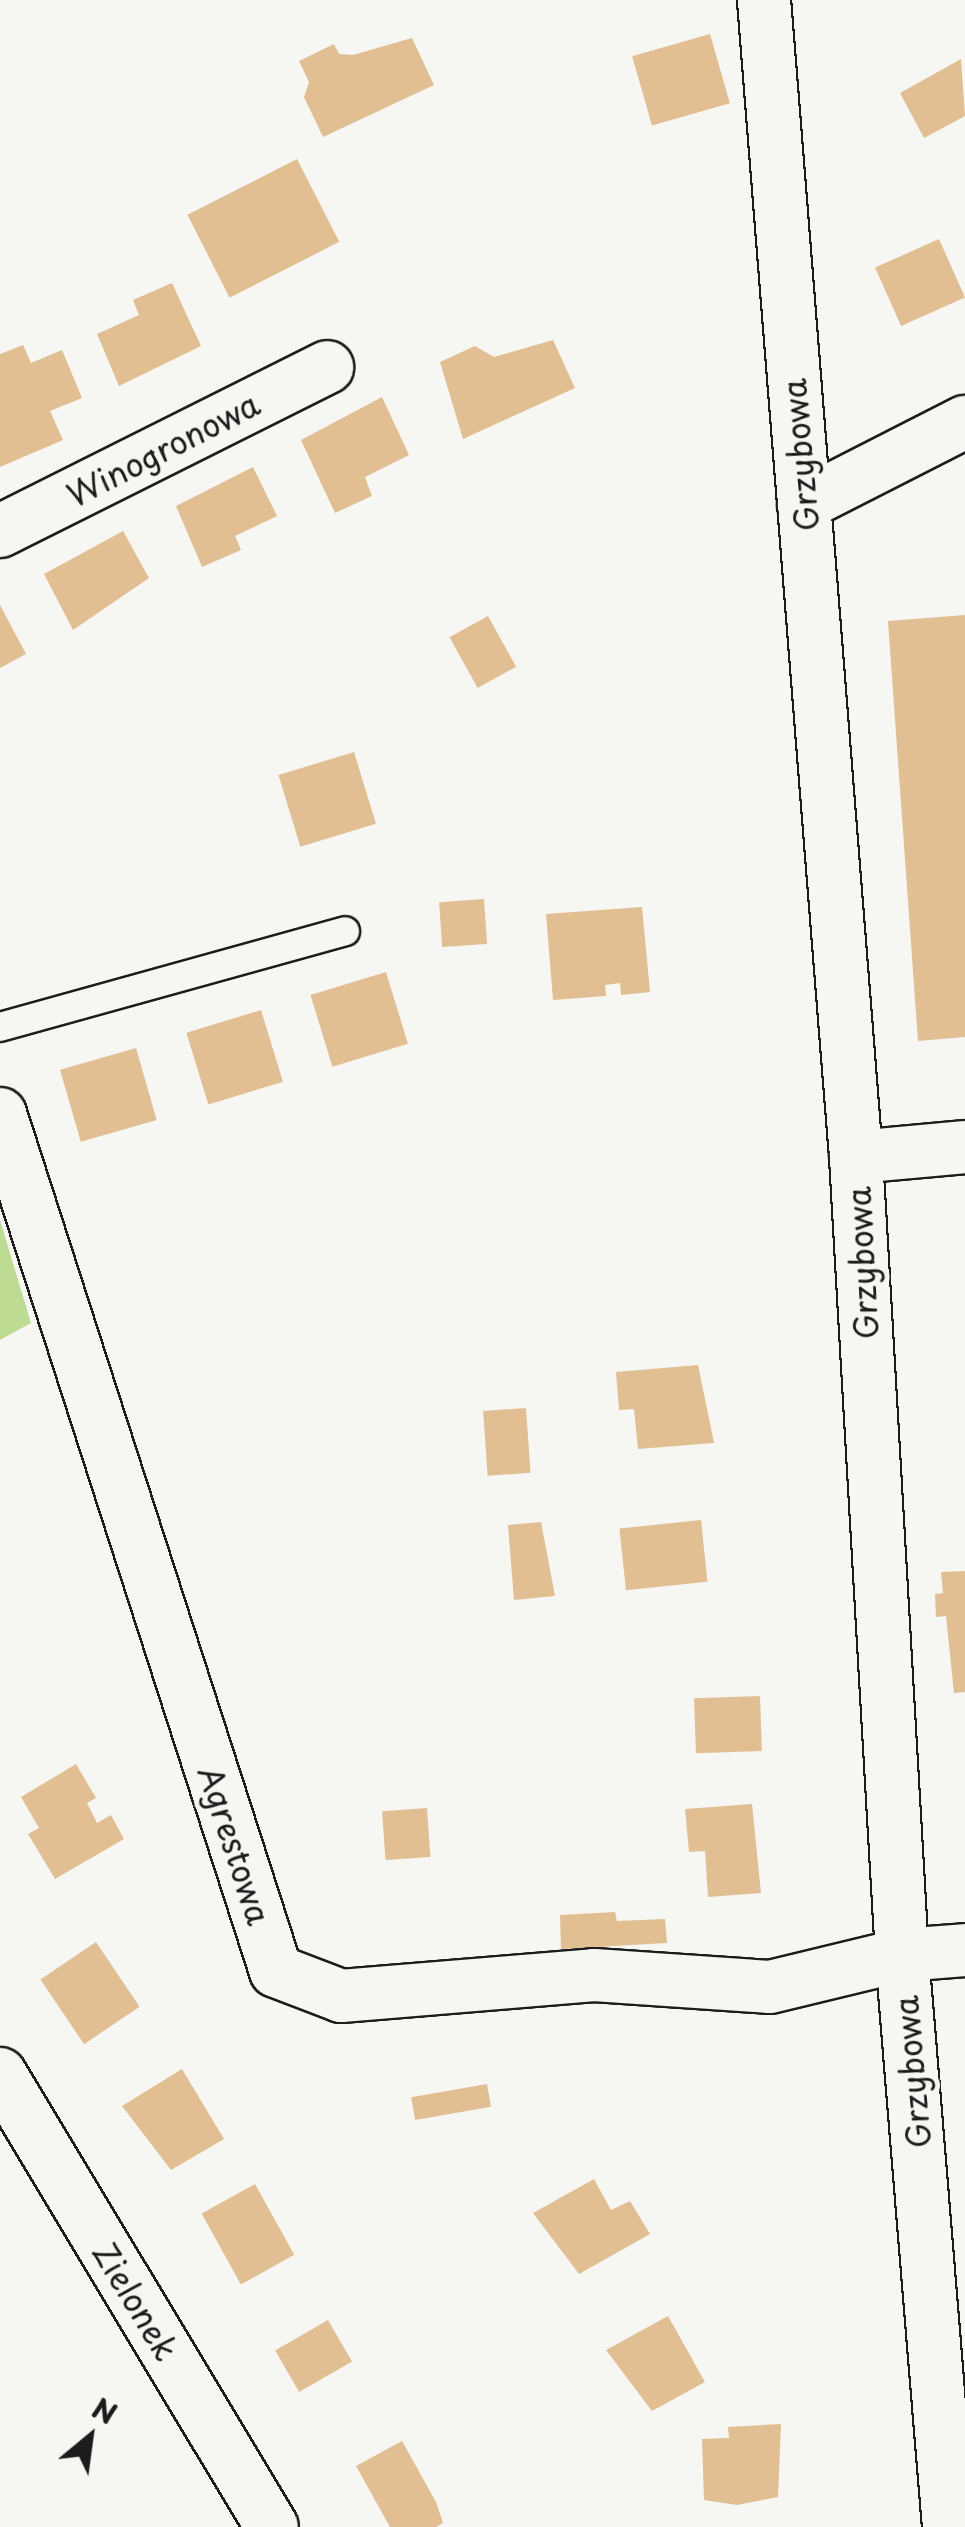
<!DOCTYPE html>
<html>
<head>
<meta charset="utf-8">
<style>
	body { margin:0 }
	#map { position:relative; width:965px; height:2527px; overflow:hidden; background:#f6f6f2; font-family:"Playpen Sans",sans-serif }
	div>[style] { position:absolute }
	.green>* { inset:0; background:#bddb93 }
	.building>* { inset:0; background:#e2bf93; transform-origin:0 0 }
	.roads { filter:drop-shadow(2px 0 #1c1c1c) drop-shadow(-2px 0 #1c1c1c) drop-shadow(0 2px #1c1c1c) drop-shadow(0 -2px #1c1c1c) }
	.lane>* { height:28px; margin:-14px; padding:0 14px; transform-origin:14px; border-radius:14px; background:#f6f6f2 }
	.street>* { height:52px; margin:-26px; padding:0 26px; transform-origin:26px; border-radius:26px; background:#f6f6f2 }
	span { translate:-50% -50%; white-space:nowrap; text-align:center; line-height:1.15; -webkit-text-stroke:10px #f6f6f2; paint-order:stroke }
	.street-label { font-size:32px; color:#1c1c1c }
	.north { position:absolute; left:40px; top:2387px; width:100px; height:100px; -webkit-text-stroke:8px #f6f6f2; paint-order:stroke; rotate:29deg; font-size:28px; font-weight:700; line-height:40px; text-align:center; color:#1c1c1c }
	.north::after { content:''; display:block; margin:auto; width:35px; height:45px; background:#1c1c1c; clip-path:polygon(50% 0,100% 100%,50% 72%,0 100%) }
</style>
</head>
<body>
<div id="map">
	<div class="green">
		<i style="clip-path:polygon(0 1220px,31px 1323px,0 1340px)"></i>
	</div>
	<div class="building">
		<i style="left:710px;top:34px;width:72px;height:81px;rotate:74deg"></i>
		<i style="clip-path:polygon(412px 38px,434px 85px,323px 137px,304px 97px,309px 82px,299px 61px,334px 44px,339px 54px,353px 55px)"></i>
		<i style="clip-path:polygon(961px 59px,965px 116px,924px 138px,900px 93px)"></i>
		<i style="left:297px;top:159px;width:93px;height:123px;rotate:63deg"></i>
		<i style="left:939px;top:239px;width:64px;height:70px;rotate:66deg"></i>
		<i style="clip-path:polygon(172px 283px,201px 346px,119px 386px,97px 334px,139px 315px,133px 300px)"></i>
		<i style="clip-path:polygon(553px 340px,575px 388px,463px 439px,440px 362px,475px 346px,494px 357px)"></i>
		<i style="clip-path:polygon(23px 345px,31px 363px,62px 350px,82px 398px,50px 411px,63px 440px,0 467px,0 354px)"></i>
		<i style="clip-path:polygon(382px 397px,409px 455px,365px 477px,372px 496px,335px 513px,301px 440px)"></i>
		<i style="clip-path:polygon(253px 467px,277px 516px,235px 536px,241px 550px,202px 567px,176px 506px)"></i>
		<i style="clip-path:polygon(123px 531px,149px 578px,73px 630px,44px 574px)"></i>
		<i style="clip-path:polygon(0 605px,26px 654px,0 668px)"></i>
		<i style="clip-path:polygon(965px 615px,965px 1037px,918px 1041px,888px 621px)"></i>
		<i style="left:488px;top:616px;width:58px;height:44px;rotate:61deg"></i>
		<i style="left:354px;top:752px;width:75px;height:79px;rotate:73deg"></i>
		<i style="left:484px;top:899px;width:45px;height:45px;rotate:86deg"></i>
		<i style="clip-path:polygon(642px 907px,650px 992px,621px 995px,620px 983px,605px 985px,606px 996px,553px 1000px,546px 914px)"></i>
		<i style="left:386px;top:972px;width:75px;height:79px;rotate:73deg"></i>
		<i style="left:261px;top:1010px;width:75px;height:78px;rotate:73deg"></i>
		<i style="left:136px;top:1048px;width:75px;height:79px;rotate:74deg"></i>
		<i style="clip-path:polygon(698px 1365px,714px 1443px,638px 1449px,634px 1409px,619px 1410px,616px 1372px)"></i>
		<i style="left:526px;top:1408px;width:65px;height:43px;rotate:86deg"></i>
		<i style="left:701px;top:1520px;width:62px;height:82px;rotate:84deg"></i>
		<i style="clip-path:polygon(541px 1522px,555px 1596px,514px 1600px,508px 1525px)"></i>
		<i style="clip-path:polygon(965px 1571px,965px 1692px,954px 1693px,946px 1616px,936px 1617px,935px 1594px,943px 1593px,941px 1572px)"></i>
		<i style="left:760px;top:1696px;width:55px;height:66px;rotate:88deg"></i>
		<i style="clip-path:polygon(76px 1764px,96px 1798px,87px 1803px,97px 1823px,111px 1815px,124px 1839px,55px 1879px,28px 1834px,39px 1828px,21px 1797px)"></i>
		<i style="clip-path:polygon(752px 1804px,761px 1893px,708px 1897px,705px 1851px,689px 1852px,685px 1809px)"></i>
		<i style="left:427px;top:1808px;width:49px;height:45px;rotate:86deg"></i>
		<i style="clip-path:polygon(615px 1912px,617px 1921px,665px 1919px,667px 1943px,561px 1949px,560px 1915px)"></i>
		<i style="left:96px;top:1942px;width:78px;height:67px;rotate:56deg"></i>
		<i style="clip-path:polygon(182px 2069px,224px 2139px,171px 2170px,122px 2106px)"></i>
		<i style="left:487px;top:2084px;width:23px;height:77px;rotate:80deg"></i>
		<i style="clip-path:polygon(594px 2179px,611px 2210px,630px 2201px,650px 2234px,579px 2274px,533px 2213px)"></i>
		<i style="left:255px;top:2184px;width:81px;height:61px;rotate:61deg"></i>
		<i style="clip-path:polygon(668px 2316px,705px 2382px,652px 2411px,606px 2350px)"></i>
		<i style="left:328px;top:2320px;width:48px;height:61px;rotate:60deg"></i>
		<i style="clip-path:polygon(781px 2424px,778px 2497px,737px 2505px,704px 2500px,702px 2439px,729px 2438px,728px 2427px)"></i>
		<i style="clip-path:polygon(402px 2441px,436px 2502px,443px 2523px,436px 2527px,390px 2527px,356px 2466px)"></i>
	</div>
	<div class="roads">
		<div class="lane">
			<i style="left:0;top:1027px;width:358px;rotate:-15.5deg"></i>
		</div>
		<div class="street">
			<i style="left:764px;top:0;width:1161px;rotate:85.45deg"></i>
			<i style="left:856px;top:1157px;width:799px;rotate:86.7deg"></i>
			<i style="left:902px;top:1955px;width:574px;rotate:85.3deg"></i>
			<i style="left:804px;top:504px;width:181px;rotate:-27deg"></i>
			<i style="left:0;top:531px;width:366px;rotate:-26.6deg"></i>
			<i style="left:0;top:1114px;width:900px;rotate:72.15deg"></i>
			<i style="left:276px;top:1971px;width:70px;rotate:21deg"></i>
			<i style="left:341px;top:1996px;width:254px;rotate:-4.7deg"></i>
			<i style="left:594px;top:1975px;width:176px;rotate:3.9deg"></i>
			<i style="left:770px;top:1987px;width:136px;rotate:-13.6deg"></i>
			<i style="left:902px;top:1955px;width:63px;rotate:-4.5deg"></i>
			<i style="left:856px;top:1157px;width:109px;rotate:-5.2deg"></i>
			<i style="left:0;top:2074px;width:528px;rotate:59.02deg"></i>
		</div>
	</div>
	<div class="street-label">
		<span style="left:163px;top:449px;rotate:-27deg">Winogronowa</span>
		<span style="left:800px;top:455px;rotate:-95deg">Grzybowa</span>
		<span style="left:862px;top:1263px;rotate:-93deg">Grzybowa</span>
		<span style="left:235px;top:1845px;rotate:72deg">Agrestowa</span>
		<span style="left:912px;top:2072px;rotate:-95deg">Grzybowa</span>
		<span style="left:136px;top:2301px;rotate:59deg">Zielonek</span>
	</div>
	<div class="north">N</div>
</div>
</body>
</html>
